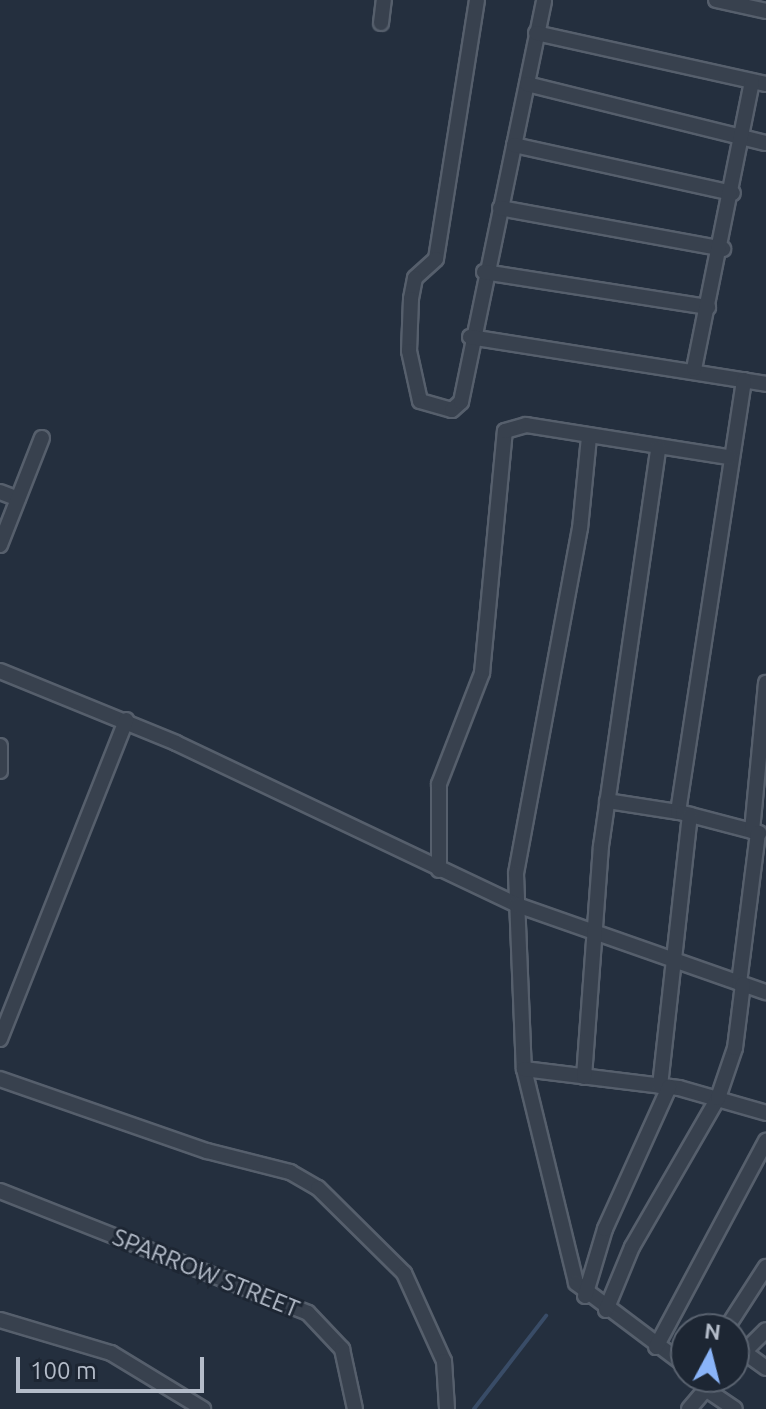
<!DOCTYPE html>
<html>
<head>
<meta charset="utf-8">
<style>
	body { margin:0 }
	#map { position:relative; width:766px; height:1409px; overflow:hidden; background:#242f3e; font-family:Ubuntu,sans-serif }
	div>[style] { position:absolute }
	.stream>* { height:4px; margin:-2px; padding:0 2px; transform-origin:2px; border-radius:2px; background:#394c67 }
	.roads { filter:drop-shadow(2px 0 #565f6c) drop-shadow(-2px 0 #565f6c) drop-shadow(0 2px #565f6c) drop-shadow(0 -2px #565f6c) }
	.street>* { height:14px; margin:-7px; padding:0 7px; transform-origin:7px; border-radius:7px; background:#38414e }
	span { translate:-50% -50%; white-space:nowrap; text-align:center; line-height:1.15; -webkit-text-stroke:6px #1d2633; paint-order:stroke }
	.street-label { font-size:24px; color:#b4bcc9 }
	.north { position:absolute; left:670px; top:1313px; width:80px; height:80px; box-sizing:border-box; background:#1d2633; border:2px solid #59626f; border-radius:50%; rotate:7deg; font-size:22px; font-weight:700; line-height:32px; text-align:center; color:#b4bcc9 }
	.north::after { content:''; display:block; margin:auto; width:28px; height:36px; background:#8ab4f8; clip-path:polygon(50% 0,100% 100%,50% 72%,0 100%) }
	.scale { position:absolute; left:16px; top:1357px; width:188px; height:36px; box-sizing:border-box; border:4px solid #b4bcc9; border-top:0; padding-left:10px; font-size:24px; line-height:28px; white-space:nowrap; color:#b4bcc9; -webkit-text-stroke:6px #1d2633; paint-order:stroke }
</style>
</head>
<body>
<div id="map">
	<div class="stream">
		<i style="left:474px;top:1409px;width:118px;rotate:-52.3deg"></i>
	</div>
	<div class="roads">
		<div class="street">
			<i style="left:477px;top:0;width:262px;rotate:99deg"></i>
			<i style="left:436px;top:259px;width:28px;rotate:138deg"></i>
			<i style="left:415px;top:278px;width:21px;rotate:101deg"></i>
			<i style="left:411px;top:299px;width:52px;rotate:92.2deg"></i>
			<i style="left:409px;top:351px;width:51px;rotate:77.6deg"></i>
			<i style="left:420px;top:401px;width:33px;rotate:16deg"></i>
			<i style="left:452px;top:410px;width:12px;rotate:-42deg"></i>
			<i style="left:461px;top:402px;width:410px;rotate:-78.3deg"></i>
			<i style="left:716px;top:0;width:51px;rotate:12.4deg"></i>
			<i style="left:381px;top:23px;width:23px;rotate:-83deg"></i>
			<i style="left:536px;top:33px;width:236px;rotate:12.5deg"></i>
			<i style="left:527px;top:84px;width:246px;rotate:13.9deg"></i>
			<i style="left:514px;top:145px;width:224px;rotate:12.4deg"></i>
			<i style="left:500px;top:208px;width:227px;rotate:10.4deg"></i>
			<i style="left:484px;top:272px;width:227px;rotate:8.9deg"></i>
			<i style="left:470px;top:337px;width:300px;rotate:9deg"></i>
			<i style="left:694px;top:369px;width:293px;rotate:-78.6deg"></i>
			<i style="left:589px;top:437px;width:91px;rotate:95.6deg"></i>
			<i style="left:580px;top:528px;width:352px;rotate:100.5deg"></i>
			<i style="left:516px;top:874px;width:195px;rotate:87.7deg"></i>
			<i style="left:524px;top:1069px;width:220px;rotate:76.3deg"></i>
			<i style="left:576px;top:1283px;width:138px;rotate:37deg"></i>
			<i style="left:0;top:492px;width:19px;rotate:21deg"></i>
			<i style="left:0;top:545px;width:115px;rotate:-68.6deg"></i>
			<i style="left:0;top:671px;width:190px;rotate:22.2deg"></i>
			<i style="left:176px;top:743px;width:378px;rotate:25.4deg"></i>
			<i style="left:517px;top:905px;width:264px;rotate:19.3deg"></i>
			<i style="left:0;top:746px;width:25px;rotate:90deg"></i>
			<i style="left:607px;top:801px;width:72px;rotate:8.8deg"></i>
			<i style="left:678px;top:812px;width:437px;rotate:-81.3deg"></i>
			<i style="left:683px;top:813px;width:79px;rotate:14.7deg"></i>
			<i style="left:752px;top:831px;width:149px;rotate:-84.6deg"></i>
			<i style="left:439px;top:870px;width:86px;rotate:-90deg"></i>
			<i style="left:439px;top:784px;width:119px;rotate:-68.8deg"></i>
			<i style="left:482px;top:673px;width:243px;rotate:-84.6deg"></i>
			<i style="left:505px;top:431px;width:22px;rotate:-16deg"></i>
			<i style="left:526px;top:425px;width:206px;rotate:9deg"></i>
			<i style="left:739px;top:983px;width:151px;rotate:-82.8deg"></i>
			<i style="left:0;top:1039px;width:343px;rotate:-68.4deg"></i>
			<i style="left:524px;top:1069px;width:156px;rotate:7deg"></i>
			<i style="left:679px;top:1088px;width:91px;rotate:16deg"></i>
			<i style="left:584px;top:1077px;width:232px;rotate:-85.8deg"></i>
			<i style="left:601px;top:846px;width:402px;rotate:-81.8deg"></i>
			<i style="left:0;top:1079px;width:219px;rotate:19.2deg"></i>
			<i style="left:207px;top:1151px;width:86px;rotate:14.2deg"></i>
			<i style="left:290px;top:1172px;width:32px;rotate:30deg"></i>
			<i style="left:318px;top:1188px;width:121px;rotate:44.7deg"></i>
			<i style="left:404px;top:1273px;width:97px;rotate:65.6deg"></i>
			<i style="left:444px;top:1361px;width:48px;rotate:86.4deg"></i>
			<i style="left:660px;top:1086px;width:273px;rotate:-83.7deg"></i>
			<i style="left:0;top:1191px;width:331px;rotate:21.6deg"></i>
			<i style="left:308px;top:1313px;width:50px;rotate:46.6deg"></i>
			<i style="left:342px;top:1349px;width:61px;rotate:77.8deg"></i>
			<i style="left:585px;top:1296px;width:70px;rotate:-73.4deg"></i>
			<i style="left:605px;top:1229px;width:156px;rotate:-65.7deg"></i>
			<i style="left:606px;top:1310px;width:68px;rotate:-67.6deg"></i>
			<i style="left:632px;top:1247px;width:172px;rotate:-60deg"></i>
			<i style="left:718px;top:1098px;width:53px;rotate:-71.2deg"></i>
			<i style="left:735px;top:1048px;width:64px;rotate:-82.9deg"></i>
			<i style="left:0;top:1320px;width:116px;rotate:16.6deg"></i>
			<i style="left:111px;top:1353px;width:108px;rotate:31.3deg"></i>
			<i style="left:726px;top:1329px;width:74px;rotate:-57.2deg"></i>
			<i style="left:656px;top:1347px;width:234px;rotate:-61.9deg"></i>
			<i style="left:744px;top:1352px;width:27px;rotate:36deg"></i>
			<i style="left:734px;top:1362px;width:45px;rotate:-45deg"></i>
			<i style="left:704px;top:1388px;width:37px;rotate:34deg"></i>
			<i style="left:689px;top:1409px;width:42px;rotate:-49.8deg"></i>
		</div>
	</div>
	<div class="street-label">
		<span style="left:206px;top:1273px;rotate:22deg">SPARROW STREET</span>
	</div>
	<div class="north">N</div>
	<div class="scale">100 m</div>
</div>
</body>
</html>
